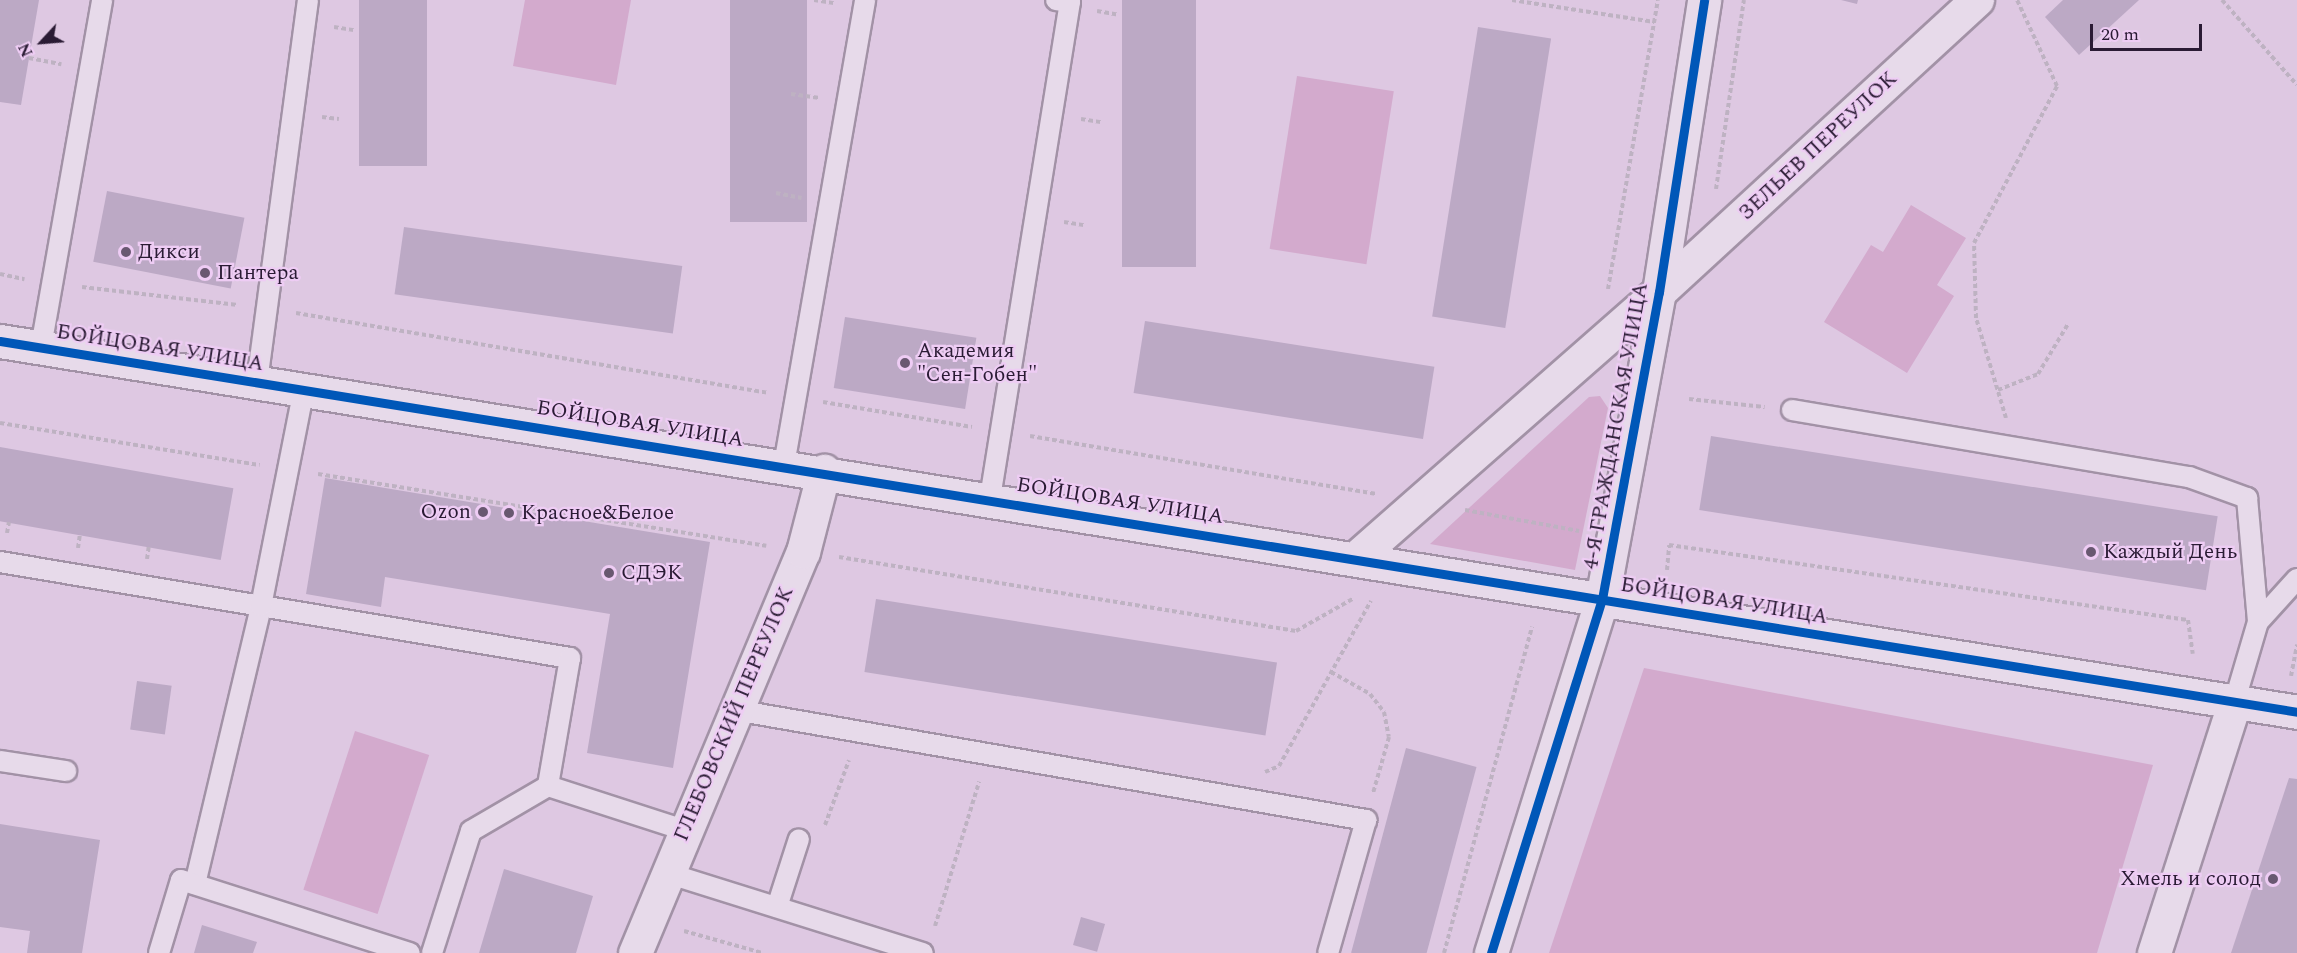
<!DOCTYPE html>
<html>
<head>
<meta charset="utf-8">
<style>
	body { margin:0 }
	#map { position:relative; width:2297px; height:953px; overflow:hidden; background:#dec8e2; font-family:Spectral,serif }
	div>[style] { position:absolute }
	.green>* { inset:0; background:#d3aacd; transform-origin:0 0 }
	.building>* { inset:0; background:#bca9c5; transform-origin:0 0 }
	.path>* { height:4px; margin-top:-2px; transform-origin:0; background:repeating-linear-gradient(90deg,#beb2c2 0 4.5px,transparent 0 7.5px) }
	.roads { filter:drop-shadow(2px 0 #a292a6) drop-shadow(-2px 0 #a292a6) drop-shadow(0 2px #a292a6) drop-shadow(0 -2px #a292a6) }
	.lane>* { height:20px; margin:-10px; padding:0 10px; transform-origin:10px; border-radius:10px; background:#e7daea }
	.street>* { height:33px; margin:-16.5px; padding:0 16.5px; transform-origin:16.5px; border-radius:16.5px; background:#e7daea }
	.secondary>* { height:33px; margin:-16.5px; padding:0 16.5px; transform-origin:16.5px; border-radius:16.5px; background:#e7daea }
	.cycleway>* { height:9px; margin:-4.5px; padding:0 4.5px; transform-origin:4.5px; border-radius:4.5px; background:#0057b8 }
	.dots>* { width:16px; height:16px; translate:-50% -50%; box-sizing:border-box; border:3px solid #eeccf4; border-radius:50% }
	span { translate:-50% -50%; white-space:nowrap; text-align:center; line-height:1.15; -webkit-text-stroke:4.5px #eeccf4; paint-order:stroke }
	.street-label { font-size:21px; color:#2a1b34 }
	.poi-label { font-size:21px; color:#2a1b34 }
	.left { translate:0 -50%; text-align:left }
	.right { translate:-100% -50%; text-align:right }
	.north { position:absolute; left:12px; top:12px; width:60px; height:60px; -webkit-text-stroke:4px #eeccf4; paint-order:stroke; rotate:244deg; font-size:16px; font-weight:700; line-height:24px; text-align:center; color:#2a1b34 }
	.north::after { content:''; display:block; margin:auto; width:21px; height:27px; background:#2a1b34; clip-path:polygon(50% 0,100% 100%,50% 72%,0 100%) }
	.scale { position:absolute; left:2090px; top:24px; width:112px; height:27px; box-sizing:border-box; border:3px solid #2a1b34; border-top:0; padding-left:8px; font-size:18px; line-height:21px; white-space:nowrap; color:#2a1b34; -webkit-text-stroke:4px #eeccf4; paint-order:stroke }
</style>
</head>
<body>
<div id="map">
	<div class="green">
		<i style="clip-path:polygon(525px 0,631px 0,616px 85px,513px 66px)"></i>
		<i style="left:1297px;top:76px;width:98px;height:175px;rotate:9deg"></i>
		<i style="clip-path:polygon(1911px 205px,1966px 238px,1937px 285px,1954px 296px,1907px 373px,1824px 322px,1871px 245px,1883px 252px)"></i>
		<i style="clip-path:polygon(1600px 396px,1608px 408px,1575px 570px,1430px 544px,1589px 397px)"></i>
		<i style="clip-path:polygon(1644px 668px,2153px 765px,2097px 953px,1549px 953px)"></i>
		<i style="left:355px;top:731px;width:78px;height:167px;rotate:18deg"></i>
	</div>
	<div class="building">
		<i style="clip-path:polygon(0 0,39px 0,21px 105px,0 102px)"></i>
		<i style="left:359px;top:0;width:68px;height:166px"></i>
		<i style="left:730px;top:0;width:77px;height:222px"></i>
		<i style="left:1122px;top:0;width:74px;height:267px"></i>
		<i style="clip-path:polygon(1841px 0,1858px 0,1857px 4px)"></i>
		<i style="clip-path:polygon(2063px 0,2139px 0,2079px 55px,2045px 17px)"></i>
		<i style="left:1478px;top:27px;width:74px;height:293px;rotate:9deg"></i>
		<i style="left:107px;top:191px;width:140px;height:72px;rotate:11deg"></i>
		<i style="left:404px;top:227px;width:281px;height:68px;rotate:8deg"></i>
		<i style="left:845px;top:317px;width:133px;height:72px;rotate:9deg"></i>
		<i style="left:1145px;top:321px;width:293px;height:73px;rotate:9deg"></i>
		<i style="left:1711px;top:436px;width:513px;height:75px;rotate:9deg"></i>
		<i style="left:0;top:447px;width:237px;height:73px;rotate:10deg"></i>
		<i style="clip-path:polygon(325px 478px,710px 542px,673px 768px,587px 753px,610px 614px,385px 577px,381px 607px,306px 594px)"></i>
		<i style="left:876px;top:599px;width:406px;height:74px;rotate:9deg"></i>
		<i style="left:137px;top:681px;width:35px;height:49px;rotate:8deg"></i>
		<i style="left:1406px;top:748px;width:73px;height:212px;rotate:15deg"></i>
		<i style="clip-path:polygon(2289px 778px,2297px 779px,2297px 953px,2231px 953px)"></i>
		<i style="clip-path:polygon(0 824px,100px 840px,82px 953px,27px 953px,30px 931px,0 927px)"></i>
		<i style="clip-path:polygon(504px 869px,593px 896px,576px 953px,479px 953px)"></i>
		<i style="left:1081px;top:917px;width:25px;height:29px;rotate:16deg"></i>
		<i style="clip-path:polygon(202px 925px,257px 942px,253px 953px,194px 953px)"></i>
	</div>
	<div class="path">
		<i style="left:814px;top:0;width:20px;rotate:9deg"></i>
		<i style="left:1512px;top:0;width:144px;rotate:8.8deg"></i>
		<i style="left:2222px;top:0;width:113px;rotate:48.6deg"></i>
		<i style="left:1097px;top:11px;width:22px;rotate:10deg"></i>
		<i style="left:334px;top:27px;width:20px;rotate:9deg"></i>
		<i style="left:29px;top:58px;width:33px;rotate:11deg"></i>
		<i style="left:791px;top:94px;width:29px;rotate:8deg"></i>
		<i style="left:322px;top:117px;width:17px;rotate:7deg"></i>
		<i style="left:1081px;top:119px;width:20px;rotate:9deg"></i>
		<i style="left:1716px;top:189px;width:191px;rotate:-81.6deg"></i>
		<i style="left:776px;top:193px;width:26px;rotate:11deg"></i>
		<i style="left:1064px;top:222px;width:20px;rotate:9deg"></i>
		<i style="left:0;top:274px;width:25px;rotate:12deg"></i>
		<i style="left:82px;top:287px;width:157px;rotate:6.6deg"></i>
		<i style="left:1608px;top:289px;width:293px;rotate:-80.2deg"></i>
		<i style="left:296px;top:313px;width:479px;rotate:9.6deg"></i>
		<i style="left:1998px;top:390px;width:43px;rotate:-21.8deg"></i>
		<i style="left:2038px;top:374px;width:58px;rotate:-59deg"></i>
		<i style="left:1689px;top:399px;width:76px;rotate:6deg"></i>
		<i style="left:823px;top:402px;width:151px;rotate:9.5deg"></i>
		<i style="left:2006px;top:418px;width:104px;rotate:-106.7deg"></i>
		<i style="left:1976px;top:318px;width:75px;rotate:-91.5deg"></i>
		<i style="left:1974px;top:243px;width:178px;rotate:-62.1deg"></i>
		<i style="left:2057px;top:86px;width:95px;rotate:-114.9deg"></i>
		<i style="left:0;top:423px;width:263px;rotate:9.2deg"></i>
		<i style="left:1030px;top:436px;width:350px;rotate:9.5deg"></i>
		<i style="left:318px;top:474px;width:454px;rotate:9.1deg"></i>
		<i style="left:1465px;top:510px;width:116px;rotate:10.4deg"></i>
		<i style="left:7px;top:533px;width:11px;rotate:-80deg"></i>
		<i style="left:78px;top:548px;width:14px;rotate:-82deg"></i>
		<i style="left:839px;top:557px;width:463px;rotate:9.2deg"></i>
		<i style="left:1296px;top:631px;width:67px;rotate:-29.6deg"></i>
		<i style="left:147px;top:559px;width:14px;rotate:-82deg"></i>
		<i style="left:1667px;top:570px;width:25px;rotate:-85deg"></i>
		<i style="left:1669px;top:545px;width:524px;rotate:8.22deg"></i>
		<i style="left:2188px;top:620px;width:34px;rotate:82deg"></i>
		<i style="left:1331px;top:672px;width:45px;rotate:29.4deg"></i>
		<i style="left:1370px;top:694px;width:23px;rotate:52deg"></i>
		<i style="left:1384px;top:712px;width:25px;rotate:79deg"></i>
		<i style="left:1389px;top:737px;width:58px;rotate:105.9deg"></i>
		<i style="left:2291px;top:676px;width:32px;rotate:-79deg"></i>
		<i style="left:1265px;top:772px;width:15px;rotate:-23deg"></i>
		<i style="left:1279px;top:766px;width:189px;rotate:-60.9deg"></i>
		<i style="left:825px;top:825px;width:69px;rotate:-69.7deg"></i>
		<i style="left:935px;top:926px;width:151px;rotate:-73deg"></i>
		<i style="left:684px;top:931px;width:82px;rotate:15.6deg"></i>
		<i style="left:1444px;top:953px;width:338px;rotate:-74.9deg"></i>
	</div>
	<div class="roads">
		<div class="lane">
			<i style="left:41px;top:347px;width:352px;rotate:-80deg"></i>
			<i style="left:257px;top:382px;width:385px;rotate:-82.4deg"></i>
			<i style="left:1792px;top:410px;width:403px;rotate:9.6deg"></i>
			<i style="left:2189px;top:477px;width:62px;rotate:19.9deg"></i>
			<i style="left:2247px;top:498px;width:124px;rotate:84.9deg"></i>
			<i style="left:784px;top:465px;width:472px;rotate:-80.1deg"></i>
			<i style="left:990px;top:498px;width:502px;rotate:-80.84deg"></i>
			<i style="left:1070px;top:2px;width:14px;rotate:-172deg"></i>
			<i style="left:0;top:562px;width:578px;rotate:9.56deg"></i>
			<i style="left:570px;top:658px;width:130px;rotate:99.8deg"></i>
			<i style="left:2235px;top:700px;width:81px;rotate:-73.6deg"></i>
			<i style="left:2258px;top:622px;width:58px;rotate:-47.8deg"></i>
			<i style="left:735px;top:710px;width:641px;rotate:9.89deg"></i>
			<i style="left:1366px;top:820px;width:138px;rotate:105.9deg"></i>
			<i style="left:0;top:761px;width:67px;rotate:8.6deg"></i>
			<i style="left:667px;top:873px;width:268px;rotate:17.4deg"></i>
			<i style="left:195px;top:884px;width:286px;rotate:-76.6deg"></i>
			<i style="left:261px;top:606px;width:221px;rotate:-78.8deg"></i>
			<i style="left:777px;top:907px;width:71px;rotate:-72.1deg"></i>
			<i style="left:159px;top:953px;width:76px;rotate:-73.2deg"></i>
			<i style="left:181px;top:880px;width:240px;rotate:17.7deg"></i>
			<i style="left:432px;top:953px;width:128px;rotate:-72.3deg"></i>
			<i style="left:471px;top:831px;width:89px;rotate:-30.3deg"></i>
			<i style="left:548px;top:786px;width:143px;rotate:17.9deg"></i>
		</div>
		<div class="street">
			<i style="left:1659px;top:292px;width:432px;rotate:-42.6deg"></i>
			<i style="left:635px;top:953px;width:435px;rotate:-67.3deg"></i>
			<i style="left:803px;top:552px;width:84px;rotate:-75.5deg"></i>
			<i style="left:1491px;top:953px;width:371px;rotate:-72.6deg"></i>
		</div>
		<div class="secondary">
			<i style="left:0;top:341px;width:2327px;rotate:9.17deg"></i>
			<i style="left:1358px;top:556px;width:400px;rotate:-41.3deg"></i>
			<i style="left:1602px;top:599px;width:312px;rotate:-79.5deg"></i>
			<i style="left:1659px;top:292px;width:295px;rotate:-81.2deg"></i>
			<i style="left:2154px;top:953px;width:266px;rotate:-72.2deg"></i>
		</div>
	</div>
	<div class="cycleway">
		<i style="left:0;top:341px;width:2327px;rotate:9.17deg"></i>
		<i style="left:1491px;top:953px;width:371px;rotate:-72.6deg"></i>
		<i style="left:1602px;top:599px;width:312px;rotate:-79.5deg"></i>
		<i style="left:1659px;top:292px;width:295px;rotate:-81.2deg"></i>
	</div>
	<div class="dots">
		<i style="left:126px;top:252px;background:#695871"></i>
		<i style="left:205px;top:273px;background:#695871"></i>
		<i style="left:905px;top:363px;background:#695871"></i>
		<i style="left:483px;top:512px;background:#695871"></i>
		<i style="left:509px;top:513px;background:#695871"></i>
		<i style="left:2091px;top:552px;background:#695871"></i>
		<i style="left:609px;top:573px;background:#695871"></i>
		<i style="left:2273px;top:879px;background:#695871"></i>
	</div>
	<div class="street-label">
		<span style="left:1818px;top:146px;rotate:-43deg">ЗЕЛЬЕВ ПЕРЕУЛОК</span>
		<span style="left:160px;top:348px;rotate:9deg">БОЙЦОВАЯ УЛИЦА</span>
		<span style="left:640px;top:424px;rotate:9deg">БОЙЦОВАЯ УЛИЦА</span>
		<span style="left:1616px;top:426px;rotate:-80deg">4-Я ГРАЖДАНСКАЯ УЛИЦА</span>
		<span style="left:1120px;top:501px;rotate:9deg">БОЙЦОВАЯ УЛИЦА</span>
		<span style="left:1724px;top:601px;rotate:9deg">БОЙЦОВАЯ УЛИЦА</span>
		<span style="left:734px;top:714px;rotate:-67deg">ГЛЕБОВСКИЙ ПЕРЕУЛОК</span>
	</div>
	<div class="poi-label">
		<span class="left" style="left:138px;top:252px">Дикси</span>
		<span class="left" style="left:217px;top:273px">Пантера</span>
		<span class="left" style="left:917px;top:363px">Академия<br>"Сен-Гобен"</span>
		<span class="right" style="left:471px;top:512px">Ozon</span>
		<span class="left" style="left:521px;top:513px">Красное&amp;Белое</span>
		<span class="left" style="left:2103px;top:552px">Каждый День</span>
		<span class="left" style="left:621px;top:573px">СДЭК</span>
		<span class="right" style="left:2261px;top:879px">Хмель и солод</span>
	</div>
	<div class="north">N</div>
	<div class="scale">20 m</div>
</div>
</body>
</html>
